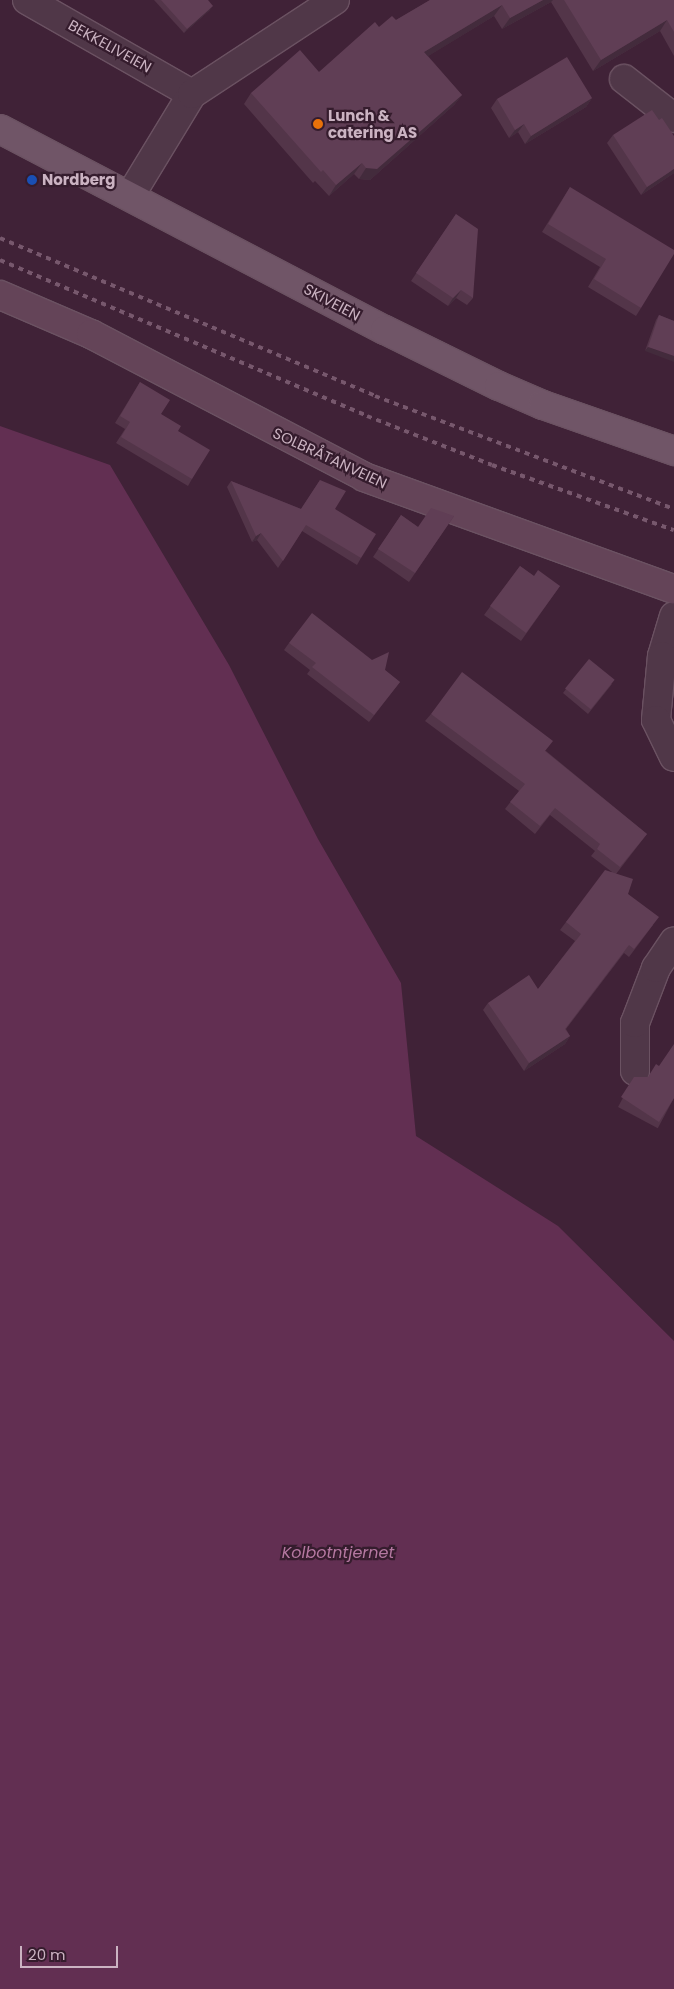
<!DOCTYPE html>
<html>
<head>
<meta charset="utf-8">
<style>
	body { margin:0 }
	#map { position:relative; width:674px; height:1989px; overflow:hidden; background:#402237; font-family:Poppins,sans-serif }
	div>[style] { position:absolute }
	.water>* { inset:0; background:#622f52 }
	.roads { filter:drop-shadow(1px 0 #6b5262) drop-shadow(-1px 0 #6b5262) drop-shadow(0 1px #6b5262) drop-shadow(0 -1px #6b5262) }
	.street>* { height:28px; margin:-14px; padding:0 14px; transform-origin:14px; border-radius:14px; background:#503748 }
	.secondary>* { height:28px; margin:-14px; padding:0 14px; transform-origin:14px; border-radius:14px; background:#644458 }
	.primary>* { height:28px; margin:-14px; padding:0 14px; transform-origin:14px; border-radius:14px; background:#705567 }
	.rail>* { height:4px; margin-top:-2px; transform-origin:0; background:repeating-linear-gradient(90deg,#77586d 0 5px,transparent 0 10px) }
	.wall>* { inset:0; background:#533549; transform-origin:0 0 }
	.shaded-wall>* { inset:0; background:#432b3c }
	.building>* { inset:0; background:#603e55; transform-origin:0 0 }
	.dots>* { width:14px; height:14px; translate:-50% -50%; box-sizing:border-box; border:2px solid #351c2d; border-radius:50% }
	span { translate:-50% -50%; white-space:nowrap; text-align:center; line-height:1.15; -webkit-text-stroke:4.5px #351c2d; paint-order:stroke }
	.street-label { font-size:15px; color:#cbb3c2 }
	.poi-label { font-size:15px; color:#cbb3c2; font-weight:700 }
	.left { translate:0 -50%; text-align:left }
	.water-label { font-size:16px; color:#b578a1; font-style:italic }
	.scale { position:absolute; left:20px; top:1946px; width:98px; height:22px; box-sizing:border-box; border:2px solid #cbb3c2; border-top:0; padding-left:6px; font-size:15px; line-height:18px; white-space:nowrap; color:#cbb3c2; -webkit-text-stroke:4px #351c2d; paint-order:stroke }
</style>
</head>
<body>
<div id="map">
	<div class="water">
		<i style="clip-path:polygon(0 426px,110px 465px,229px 665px,318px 839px,401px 983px,416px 1136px,558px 1226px,674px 1341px,674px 1989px,0 1989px)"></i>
	</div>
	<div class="roads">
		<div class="street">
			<i style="left:27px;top:0;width:190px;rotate:29.7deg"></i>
			<i style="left:624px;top:79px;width:63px;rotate:38deg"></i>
			<i style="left:130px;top:196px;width:119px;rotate:-58.7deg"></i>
			<i style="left:192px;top:94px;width:171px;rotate:-33.3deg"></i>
			<i style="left:674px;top:616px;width:42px;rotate:106.7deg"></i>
			<i style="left:662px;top:656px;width:64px;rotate:95.4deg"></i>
			<i style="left:656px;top:720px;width:41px;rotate:64.1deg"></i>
			<i style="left:635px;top:1071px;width:48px;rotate:-90deg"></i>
			<i style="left:635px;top:1023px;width:59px;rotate:-69.1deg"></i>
			<i style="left:656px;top:968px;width:32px;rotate:-56deg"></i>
		</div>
		<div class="secondary">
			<i style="left:0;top:295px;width:99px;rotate:23.2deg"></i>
			<i style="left:91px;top:334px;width:308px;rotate:27.6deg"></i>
			<i style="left:364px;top:477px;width:330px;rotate:19.9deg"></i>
		</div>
		<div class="primary">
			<i style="left:0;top:129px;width:434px;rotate:27.6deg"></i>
			<i style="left:385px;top:330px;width:127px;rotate:26.2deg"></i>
			<i style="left:499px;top:386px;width:48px;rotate:23.4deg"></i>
			<i style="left:543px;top:405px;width:139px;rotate:19.3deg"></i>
		</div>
	</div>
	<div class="rail">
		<i style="left:0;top:238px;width:407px;rotate:22.8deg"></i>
		<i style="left:375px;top:396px;width:320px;rotate:20.7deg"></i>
		<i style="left:0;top:260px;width:399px;rotate:23deg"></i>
		<i style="left:367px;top:416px;width:134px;rotate:21.4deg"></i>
		<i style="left:492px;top:465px;width:193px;rotate:19.7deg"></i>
	</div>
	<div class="wall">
		<i style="clip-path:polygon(154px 0,208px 0,210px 10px,184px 33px)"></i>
		<i style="clip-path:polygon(430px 0,674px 0,674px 56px,660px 31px,593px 71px,551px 2px,502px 29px,494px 16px,428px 56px,462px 95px,454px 105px,370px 180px,359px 179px,354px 174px,329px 196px,315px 181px,313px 183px,244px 104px,251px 93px,319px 72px,379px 27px,396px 20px)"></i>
		<i style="clip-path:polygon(592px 98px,586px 107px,525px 144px,518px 132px,509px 138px,491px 108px,497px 99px)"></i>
		<i style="clip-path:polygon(613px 135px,674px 173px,641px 195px,607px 143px)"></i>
		<i style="clip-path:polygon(570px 187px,641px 308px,636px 316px,588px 287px,600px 267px,542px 232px)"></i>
		<i style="clip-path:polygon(456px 214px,473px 298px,467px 305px,456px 298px,448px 306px,411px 281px)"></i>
		<i style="clip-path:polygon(659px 315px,674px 321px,645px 351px,656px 320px)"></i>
		<i style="clip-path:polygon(140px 382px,161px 414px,178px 431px,192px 479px,188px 486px,116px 443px,125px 429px,115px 423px)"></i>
		<i style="clip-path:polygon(320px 480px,361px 558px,357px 565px,302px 531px,278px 568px,257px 540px,252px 542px,227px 487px,231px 481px,301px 509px)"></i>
		<i style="clip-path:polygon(401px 515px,418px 527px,454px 516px,409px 582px,373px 557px)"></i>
		<i style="clip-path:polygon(520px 566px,534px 576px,560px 586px,521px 641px,484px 615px)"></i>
		<i style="clip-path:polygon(289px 643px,385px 670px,400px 682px,369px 722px,307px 674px,310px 670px,284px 650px)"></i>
		<i style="clip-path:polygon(612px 684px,588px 714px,563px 693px,566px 689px)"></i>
		<i style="clip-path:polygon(431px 714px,546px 751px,647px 834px,616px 874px,628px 894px,653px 925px,629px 957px,624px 953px,566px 1029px,570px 1036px,565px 1044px,524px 1071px,483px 1010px,488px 1003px,538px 989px,575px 941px,560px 930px,566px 922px,612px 872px,591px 856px,595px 851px,550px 815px,535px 834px,505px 809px,519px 791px,425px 721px)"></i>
		<i style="left:634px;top:1077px;width:45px;height:34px;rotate:28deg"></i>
	</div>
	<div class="shaded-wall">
		<i style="clip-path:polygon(543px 0,553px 0,551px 2px,502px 29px,510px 18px)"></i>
		<i style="clip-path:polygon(502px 5px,494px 16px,417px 63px,424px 52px)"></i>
		<i style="clip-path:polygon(213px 6px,210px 10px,184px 33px,187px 29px)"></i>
		<i style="clip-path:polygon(667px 20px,660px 31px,593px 71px,601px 60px)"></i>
		<i style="clip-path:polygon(462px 95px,454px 105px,370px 180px,359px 179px,366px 168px)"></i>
		<i style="clip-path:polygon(592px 98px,586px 107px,525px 144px,531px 136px)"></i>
		<i style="clip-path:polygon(524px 124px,518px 132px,509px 138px,515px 130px)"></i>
		<i style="clip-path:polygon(362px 163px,354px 174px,329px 196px,336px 185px)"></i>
		<i style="clip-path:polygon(674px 169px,674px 173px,641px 195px,647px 187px)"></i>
		<i style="clip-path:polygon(461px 290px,456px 298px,448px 306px,453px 298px)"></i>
		<i style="clip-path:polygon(648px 347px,674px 356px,674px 362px,645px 351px)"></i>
		<i style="clip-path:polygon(261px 533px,257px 540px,252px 542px,256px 536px)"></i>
		<i style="clip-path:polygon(570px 1036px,565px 1044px,524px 1071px,529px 1063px)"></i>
	</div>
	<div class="building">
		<i style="clip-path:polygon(161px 0,208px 0,213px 6px,187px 29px)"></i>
		<i style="clip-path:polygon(430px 0,543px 0,510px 18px,502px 5px,424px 52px,462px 95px,377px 169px,366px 168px,362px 163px,336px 185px,323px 170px,321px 172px,251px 93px,300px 50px,319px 72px,375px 22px,379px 27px,392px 16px,396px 20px)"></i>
		<i style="clip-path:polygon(564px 0,674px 0,674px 32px,667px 20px,601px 60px)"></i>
		<i style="clip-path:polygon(567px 57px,592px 98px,531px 136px,524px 124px,515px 130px,497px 99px)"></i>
		<i style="clip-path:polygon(652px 110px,659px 120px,662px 118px,674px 136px,674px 169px,647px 187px,613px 135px)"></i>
		<i style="clip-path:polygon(570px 187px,674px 250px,674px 254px,641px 308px,594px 279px,606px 259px,548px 224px)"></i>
		<i style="clip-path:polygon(456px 214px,478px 229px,473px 298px,461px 290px,453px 298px,416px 273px)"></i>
		<i style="clip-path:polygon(659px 315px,674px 321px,674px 356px,648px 347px)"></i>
		<i style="clip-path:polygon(140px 382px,170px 400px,161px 414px,181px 426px,178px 431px,210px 450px,192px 479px,121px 437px,130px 422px,120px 416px)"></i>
		<i style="clip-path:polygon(320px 480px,346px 491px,335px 509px,376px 534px,361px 558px,306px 525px,283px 561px,261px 533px,256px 536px,231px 481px,301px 509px)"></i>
		<i style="clip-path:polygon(431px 508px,454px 516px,415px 573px,378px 549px,401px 515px,418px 527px)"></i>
		<i style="clip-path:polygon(520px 566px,534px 576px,538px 570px,560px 586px,526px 633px,490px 606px)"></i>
		<i style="clip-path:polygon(312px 613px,372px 660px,389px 652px,385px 670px,400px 682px,374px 715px,312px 667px,316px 663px,289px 643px)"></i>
		<i style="left:589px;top:659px;width:33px;height:38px;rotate:39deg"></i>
		<i style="clip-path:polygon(462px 672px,553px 741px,545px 751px,647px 834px,620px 867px,597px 849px,600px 844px,555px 808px,540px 826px,510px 802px,525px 784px,431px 714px)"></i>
		<i style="clip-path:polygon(605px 870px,633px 879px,628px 894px,659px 917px,634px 949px,629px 945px,565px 1029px,570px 1036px,529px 1063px,488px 1003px,529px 975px,538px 989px,581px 934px,566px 922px)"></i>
		<i style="clip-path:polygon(674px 1044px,674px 1098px,659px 1122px,621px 1097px,634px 1077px,648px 1077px,656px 1064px,659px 1066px)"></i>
	</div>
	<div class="dots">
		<i style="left:318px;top:124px;background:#e8710a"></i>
		<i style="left:32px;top:180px;background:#1a4fb4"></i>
	</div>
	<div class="street-label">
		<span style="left:110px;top:46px;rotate:29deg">BEKKELIVEIEN</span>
		<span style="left:332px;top:302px;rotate:28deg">SKIVEIEN</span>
		<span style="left:330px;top:458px;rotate:25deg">SOLBRÅTANVEIEN</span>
	</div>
	<div class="poi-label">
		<span class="left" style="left:328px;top:124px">Lunch &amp;<br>catering AS</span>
		<span class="left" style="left:42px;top:180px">Nordberg</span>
	</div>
	<div class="water-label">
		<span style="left:338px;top:1553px">Kolbotntjernet</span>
	</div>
	<div class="scale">20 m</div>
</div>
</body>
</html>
